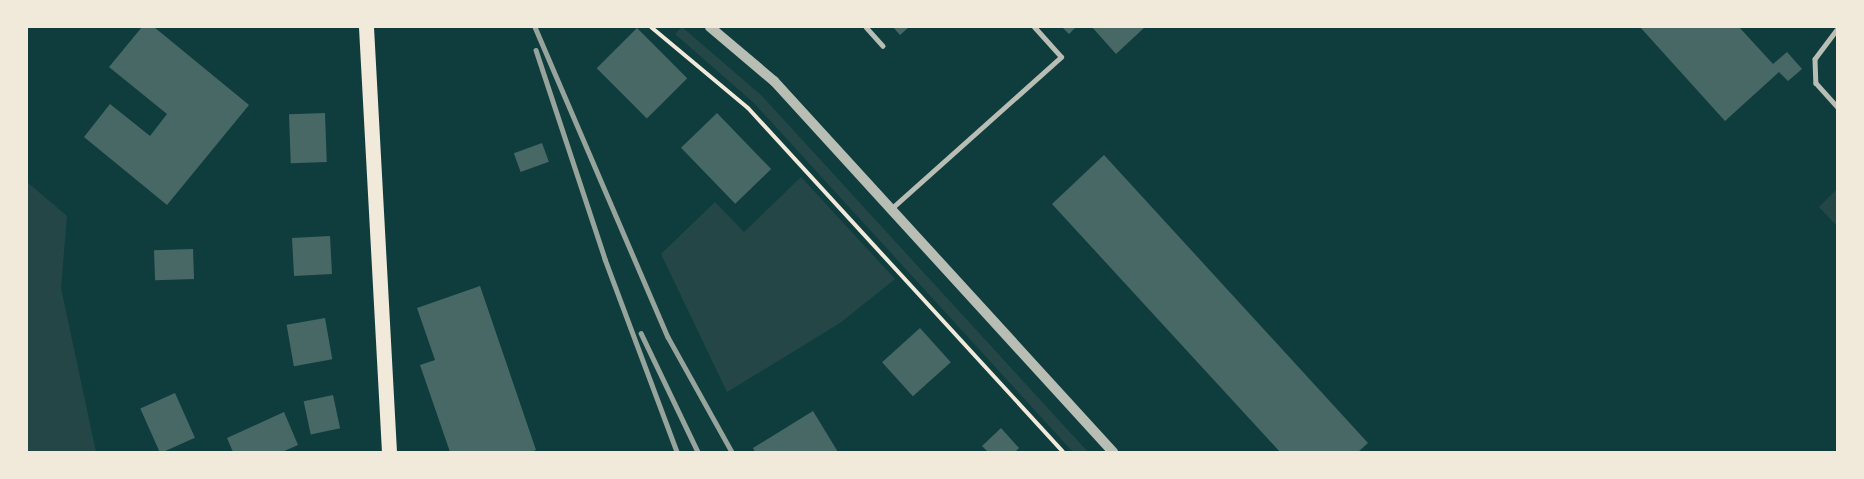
<!DOCTYPE html>
<html>
<head>
<meta charset="utf-8">
<style>
	body { margin:0 }
	#map { position:relative; width:1864px; height:479px; overflow:hidden; background:#0f3d3e; font-family:Overpass,sans-serif }
	div>[style] { position:absolute }
	.green>* { inset:0; background:#244646 }
	.building>* { inset:0; background:#486865; transform-origin:0 0 }
	.path>* { height:4px; margin:-2px; padding:0 2px; transform-origin:2px; border-radius:2px; background:#f1e9da }
	.service>* { height:4.5px; margin:-2.25px; padding:0 2.25px; transform-origin:2.25px; border-radius:2.25px; background:#b8beb3 }
	.tertiary>* { height:10px; margin:-5px; padding:0 5px; transform-origin:5px; border-radius:5px; background:#b8beb3 }
	.primary>* { height:15px; margin:-7.5px; padding:0 7.5px; transform-origin:7.5px; border-radius:7.5px; background:#f1e9da }
	.rail>* { height:4.5px; margin:-2.25px; padding:0 2.25px; transform-origin:2.25px; border-radius:2.25px; background:#97a49c }
	span { translate:-50% -50%; white-space:nowrap; text-align:center; line-height:1.15; -webkit-text-stroke:5px #f1e9da; paint-order:stroke }
	.frame { position:absolute; inset:0; border:28px solid #f1e9da; pointer-events:none }
</style>
</head>
<body>
<div id="map">
	<div class="green">
		<i style="clip-path:polygon(682px 27px,761px 95px,1088px 452px,1073px 452px,754px 103px,675px 34px)"></i>
		<i style="clip-path:polygon(801px 177px,895px 279px,840px 323px,727px 392px,661px 254px,715px 202px,744px 232px)"></i>
		<i style="clip-path:polygon(27px 182px,67px 216px,61px 288px,96px 452px,27px 452px)"></i>
		<i style="clip-path:polygon(1837px 189px,1837px 226px,1819px 207px)"></i>
	</div>
	<div class="building">
		<i style="clip-path:polygon(142px 27px,154px 27px,249px 105px,167px 205px,84px 137px,110px 104px,150px 136px,167px 114px,109px 67px)"></i>
		<i style="clip-path:polygon(893px 27px,909px 27px,900px 35px)"></i>
		<i style="clip-path:polygon(1062px 27px,1076px 27px,1069px 34px)"></i>
		<i style="clip-path:polygon(1092px 27px,1145px 27px,1116px 54px)"></i>
		<i style="clip-path:polygon(1640px 27px,1739px 27px,1773px 64px,1787px 52px,1802px 69px,1788px 81px,1779px 72px,1725px 121px)"></i>
		<i style="left:637px;top:28px;width:71px;height:57px;rotate:45deg"></i>
		<i style="left:325px;top:113px;width:49px;height:36px;rotate:88deg"></i>
		<i style="left:717px;top:113px;width:78px;height:50px;rotate:46deg"></i>
		<i style="left:542px;top:143px;width:20px;height:30px;rotate:70deg"></i>
		<i style="clip-path:polygon(1104px 155px,1368px 443px,1358px 452px,1280px 452px,1052px 204px)"></i>
		<i style="left:330px;top:236px;width:38px;height:38px;rotate:87deg"></i>
		<i style="left:193px;top:249px;width:30px;height:39px;rotate:88deg"></i>
		<i style="clip-path:polygon(480px 286px,536px 450px,530px 452px,450px 452px,420px 365px,435px 360px,417px 308px)"></i>
		<i style="left:325px;top:318px;width:42px;height:39px;rotate:80deg"></i>
		<i style="left:920px;top:328px;width:46px;height:51px;rotate:48deg"></i>
		<i style="left:175px;top:393px;width:49px;height:38px;rotate:66deg"></i>
		<i style="left:333px;top:395px;width:34px;height:30px;rotate:78deg"></i>
		<i style="clip-path:polygon(813px 411px,838px 452px,755px 452px,753px 448px)"></i>
		<i style="clip-path:polygon(284px 412px,298px 445px,282px 452px,233px 452px,227px 438px)"></i>
		<i style="clip-path:polygon(1001px 428px,1019px 448px,1015px 452px,988px 452px,982px 446px)"></i>
	</div>
	<div class="path">
		<i style="left:651px;top:27px;width:126px;rotate:39.9deg"></i>
		<i style="left:748px;top:108px;width:466px;rotate:47.5deg"></i>
	</div>
	<div class="service">
		<i style="left:866px;top:27px;width:25px;rotate:48deg"></i>
		<i style="left:1837px;top:30px;width:36px;rotate:127deg"></i>
		<i style="left:1815px;top:59px;width:24px;rotate:88deg"></i>
		<i style="left:1816px;top:83px;width:31px;rotate:48deg"></i>
		<i style="left:891px;top:209px;width:228px;rotate:-41.8deg"></i>
		<i style="left:1061px;top:57px;width:40px;rotate:-132deg"></i>
	</div>
	<div class="tertiary">
		<i style="left:710px;top:27px;width:84px;rotate:40.2deg"></i>
		<i style="left:774px;top:81px;width:503px;rotate:47.58deg"></i>
	</div>
	<div class="primary">
		<i style="left:366px;top:27px;width:426px;rotate:86.9deg"></i>
	</div>
	<div class="rail">
		<i style="left:535px;top:27px;width:337px;rotate:66.8deg"></i>
		<i style="left:668px;top:337px;width:132px;rotate:60.9deg"></i>
		<i style="left:536px;top:50px;width:220px;rotate:71.7deg"></i>
		<i style="left:605px;top:259px;width:206px;rotate:69.5deg"></i>
		<i style="left:641px;top:333px;width:132px;rotate:64.4deg"></i>
	</div>
	<div class="frame"></div>
</div>
</body>
</html>
